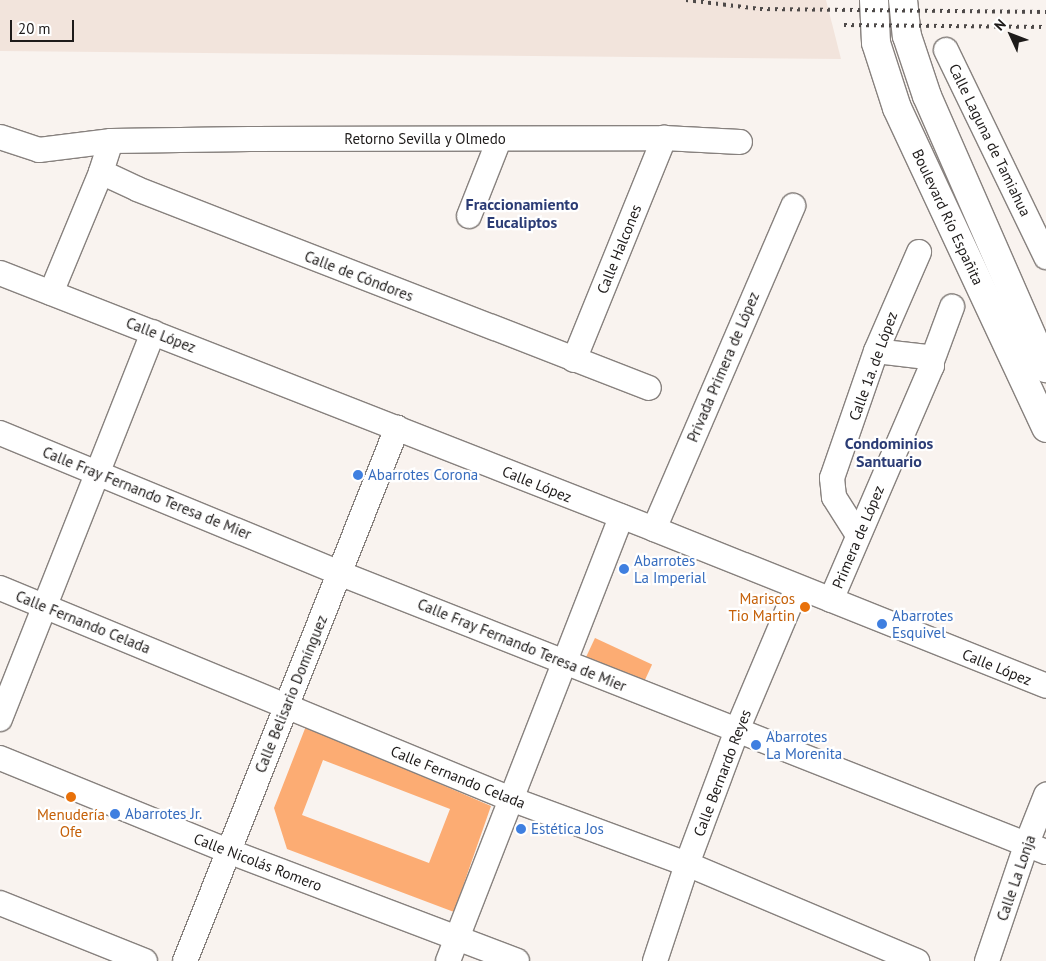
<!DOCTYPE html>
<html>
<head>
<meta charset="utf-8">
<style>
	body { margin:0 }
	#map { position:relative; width:1046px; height:961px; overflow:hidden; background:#f9f3ef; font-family:"PT Sans",sans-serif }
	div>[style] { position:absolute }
	.built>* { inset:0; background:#f2e4dc }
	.building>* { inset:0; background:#fcac73; transform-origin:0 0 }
	.roads { filter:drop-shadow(1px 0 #87817e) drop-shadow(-1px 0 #87817e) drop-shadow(0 1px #87817e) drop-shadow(0 -1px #87817e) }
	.minor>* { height:24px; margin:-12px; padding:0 12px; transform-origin:12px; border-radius:12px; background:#fff }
	.major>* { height:28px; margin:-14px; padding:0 14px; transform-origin:14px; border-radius:14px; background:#fff }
	.rail>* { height:4px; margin-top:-2px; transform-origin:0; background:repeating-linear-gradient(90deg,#4e4a49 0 2.5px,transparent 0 7.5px) }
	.dots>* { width:14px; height:14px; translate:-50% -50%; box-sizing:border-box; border:2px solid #fff; border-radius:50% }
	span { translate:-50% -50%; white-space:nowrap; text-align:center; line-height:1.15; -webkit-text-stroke:4.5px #fff; paint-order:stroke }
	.street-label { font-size:15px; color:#1e1b1a }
	.shop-label { font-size:15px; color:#366cbe }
	.left { translate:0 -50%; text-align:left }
	.food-label { font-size:15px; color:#c56008 }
	.right { translate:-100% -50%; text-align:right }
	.neighbourhood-label { font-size:16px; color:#2b3c75; font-weight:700 }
	.north { position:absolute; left:986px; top:10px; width:50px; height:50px; -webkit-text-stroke:4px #fff; paint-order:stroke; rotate:313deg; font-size:14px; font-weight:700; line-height:20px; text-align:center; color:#1e1b1a }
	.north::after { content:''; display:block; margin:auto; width:18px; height:22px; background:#1e1b1a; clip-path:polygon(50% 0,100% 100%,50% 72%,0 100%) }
	.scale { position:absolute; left:10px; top:20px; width:64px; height:22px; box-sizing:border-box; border:2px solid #1e1b1a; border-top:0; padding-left:6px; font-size:15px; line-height:18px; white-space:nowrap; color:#1e1b1a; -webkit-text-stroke:4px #fff; paint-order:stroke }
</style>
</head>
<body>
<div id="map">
	<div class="built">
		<i style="clip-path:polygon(0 0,826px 0,841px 59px,0 51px)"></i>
	</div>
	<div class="building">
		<i style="left:595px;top:638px;width:63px;height:23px;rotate:25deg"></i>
		<i style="clip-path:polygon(evenodd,306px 726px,491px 806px,454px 912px,287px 849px,274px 808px,306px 726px,323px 760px,450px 809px,429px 863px,302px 815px,323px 760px)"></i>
	</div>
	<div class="roads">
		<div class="minor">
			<i style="left:946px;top:50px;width:230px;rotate:64.2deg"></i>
			<i style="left:0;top:137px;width:41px;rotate:18.4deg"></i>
			<i style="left:39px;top:150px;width:73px;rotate:-7.1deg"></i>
			<i style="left:111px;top:141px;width:139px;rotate:-0.8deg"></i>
			<i style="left:250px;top:139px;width:414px;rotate:-0.1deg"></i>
			<i style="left:664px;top:138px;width:76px;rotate:3deg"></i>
			<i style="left:111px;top:141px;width:33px;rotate:108deg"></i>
			<i style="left:101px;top:172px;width:40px;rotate:25deg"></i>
			<i style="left:137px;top:189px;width:549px;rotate:21.24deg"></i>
			<i style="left:469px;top:216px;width:82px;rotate:-68.5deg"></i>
			<i style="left:0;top:273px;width:702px;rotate:21.38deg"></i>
			<i style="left:654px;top:529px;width:422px;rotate:21.8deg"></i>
			<i style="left:51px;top:293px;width:131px;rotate:-67.5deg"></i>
			<i style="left:574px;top:360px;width:240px;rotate:-67.9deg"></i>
			<i style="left:932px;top:361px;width:58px;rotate:-69.7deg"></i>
			<i style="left:0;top:433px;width:367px;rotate:22.4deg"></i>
			<i style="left:339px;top:573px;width:760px;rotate:21.54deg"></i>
			<i style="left:654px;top:529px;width:352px;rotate:-66.7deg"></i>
			<i style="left:858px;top:535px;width:45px;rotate:-122.3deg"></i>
			<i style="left:834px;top:497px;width:19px;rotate:-96deg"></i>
			<i style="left:832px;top:478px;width:134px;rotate:-70.9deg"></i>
			<i style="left:876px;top:351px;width:108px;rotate:-66.5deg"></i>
			<i style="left:0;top:588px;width:553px;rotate:22.44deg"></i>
			<i style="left:511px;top:799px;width:188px;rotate:20.3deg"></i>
			<i style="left:687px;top:864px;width:250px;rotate:22.9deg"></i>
			<i style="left:831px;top:600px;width:255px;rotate:-66.7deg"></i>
			<i style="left:932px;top:366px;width:10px;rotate:-119deg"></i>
			<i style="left:927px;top:357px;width:51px;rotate:-173.3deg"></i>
			<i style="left:0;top:719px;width:416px;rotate:-68.4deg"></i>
			<i style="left:0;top:758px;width:246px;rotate:22.2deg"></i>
			<i style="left:228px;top:851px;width:309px;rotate:20.8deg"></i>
			<i style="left:0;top:903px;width:156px;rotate:21.8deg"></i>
			<i style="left:185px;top:961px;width:574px;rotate:-68.31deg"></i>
			<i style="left:448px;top:961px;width:477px;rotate:-68.7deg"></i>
			<i style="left:655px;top:961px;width:102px;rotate:-71.7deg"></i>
			<i style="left:687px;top:864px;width:143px;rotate:-69.5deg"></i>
			<i style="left:737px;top:730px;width:154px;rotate:-67.1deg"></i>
			<i style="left:987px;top:961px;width:125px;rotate:-71.3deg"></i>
			<i style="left:1027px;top:843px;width:52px;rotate:-68.4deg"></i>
		</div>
		<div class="major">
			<i style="left:874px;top:0;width:43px;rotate:87.3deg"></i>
			<i style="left:876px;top:43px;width:68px;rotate:72.1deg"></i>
			<i style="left:897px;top:108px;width:353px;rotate:65deg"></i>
			<i style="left:903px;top:0;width:36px;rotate:84deg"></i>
			<i style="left:907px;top:36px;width:63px;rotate:71.6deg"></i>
			<i style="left:927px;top:96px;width:297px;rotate:66.4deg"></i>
		</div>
	</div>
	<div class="rail">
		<i style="left:686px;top:0;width:75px;rotate:6.9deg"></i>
		<i style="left:760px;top:9px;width:286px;rotate:0.6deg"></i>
		<i style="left:844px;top:25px;width:202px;rotate:0.6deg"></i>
	</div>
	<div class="dots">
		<i style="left:358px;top:475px;background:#3f7fe0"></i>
		<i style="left:624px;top:569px;background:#3f7fe0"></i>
		<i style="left:805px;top:607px;background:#e8710a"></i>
		<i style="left:882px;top:624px;background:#3f7fe0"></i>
		<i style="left:756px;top:745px;background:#3f7fe0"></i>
		<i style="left:71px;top:797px;background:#e8710a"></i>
		<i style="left:115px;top:814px;background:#3f7fe0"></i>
		<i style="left:521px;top:829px;background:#3f7fe0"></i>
	</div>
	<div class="street-label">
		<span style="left:425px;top:139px">Retorno Sevilla y Olmedo</span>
		<span style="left:990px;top:140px;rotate:64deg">Calle Laguna de Tamiahua</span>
		<span style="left:948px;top:217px;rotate:65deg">Boulevard Río Españita</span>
		<span style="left:619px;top:249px;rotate:-68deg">Calle Halcones</span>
		<span style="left:359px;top:276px;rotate:21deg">Calle de Cóndores</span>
		<span style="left:161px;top:335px;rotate:21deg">Calle López</span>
		<span style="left:873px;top:366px;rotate:-70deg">Calle 1a. de López</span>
		<span style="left:723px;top:367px;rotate:-67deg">Privada Primera de López</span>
		<span style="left:537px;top:484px;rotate:22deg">Calle López</span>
		<span style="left:147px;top:493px;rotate:22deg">Calle Fray Fernando Teresa de Mier</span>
		<span style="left:858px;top:537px;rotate:-67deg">Primera de López</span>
		<span style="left:83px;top:622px;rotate:22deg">Calle Fernando Celada</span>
		<span style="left:522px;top:645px;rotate:22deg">Calle Fray Fernando Teresa de Mier</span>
		<span style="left:997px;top:667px;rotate:22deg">Calle López</span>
		<span style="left:291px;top:694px;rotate:-68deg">Calle Belisario Domínguez</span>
		<span style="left:722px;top:773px;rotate:-69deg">Calle Bernardo Reyes</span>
		<span style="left:458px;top:777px;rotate:22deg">Calle Fernando Celada</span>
		<span style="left:258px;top:862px;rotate:21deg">Calle Nicolás Romero</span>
		<span style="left:1016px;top:878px;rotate:-71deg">Calle La Lonja</span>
	</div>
	<div class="shop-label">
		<span class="left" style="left:368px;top:475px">Abarrotes Corona</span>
		<span class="left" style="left:634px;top:569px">Abarrotes<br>La Imperial</span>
		<span class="left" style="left:892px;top:624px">Abarrotes<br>Esquivel</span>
		<span class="left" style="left:766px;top:745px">Abarrotes<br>La Morenita</span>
		<span class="left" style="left:125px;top:814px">Abarrotes Jr.</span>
		<span class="left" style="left:531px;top:829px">Estética Jos</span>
	</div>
	<div class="food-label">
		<span class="right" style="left:795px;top:607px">Mariscos<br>Tio Martin</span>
		<span style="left:71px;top:823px">Menudería<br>Ofe</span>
	</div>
	<div class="neighbourhood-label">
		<span style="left:522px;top:213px">Fraccionamiento<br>Eucaliptos</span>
		<span style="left:889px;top:452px">Condominios<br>Santuario</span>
	</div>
	<div class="north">N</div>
	<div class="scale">20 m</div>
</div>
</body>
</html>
